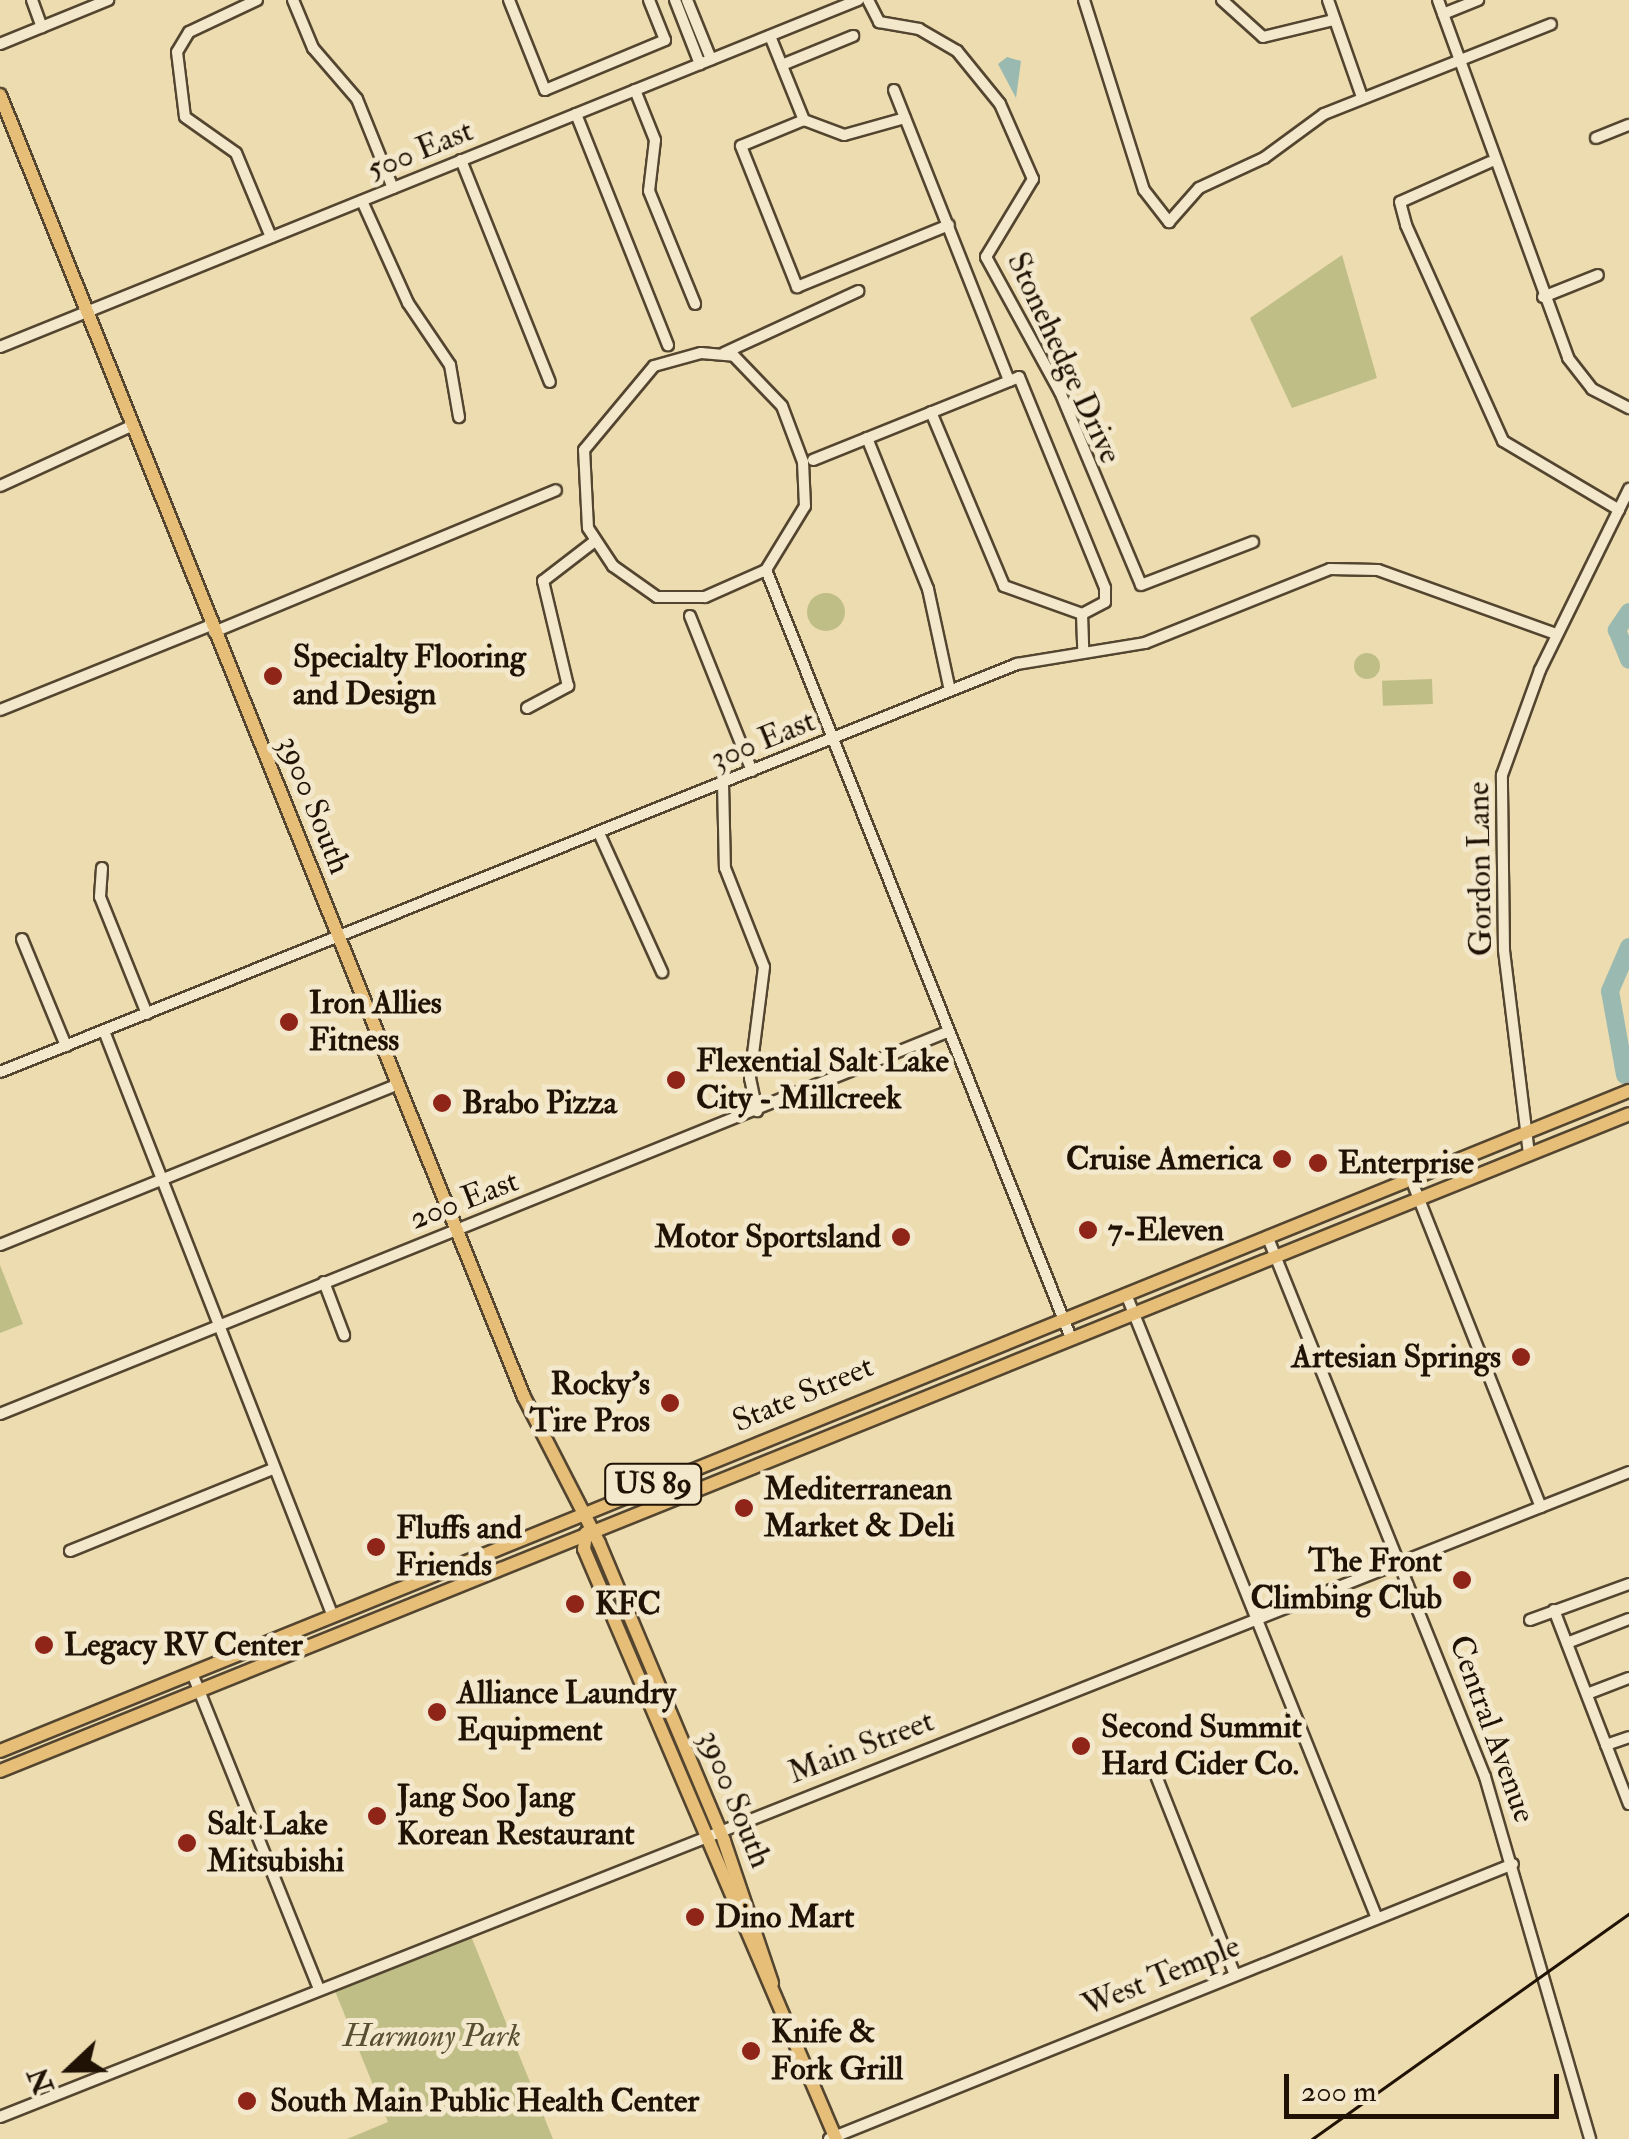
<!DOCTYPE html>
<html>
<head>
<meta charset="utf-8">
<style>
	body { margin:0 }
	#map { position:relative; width:1629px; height:2139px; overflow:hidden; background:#eddcaf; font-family:"IM FELL Double Pica",serif }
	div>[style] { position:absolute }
	.green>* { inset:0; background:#bfbe86; transform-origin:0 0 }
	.round { border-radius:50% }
	.water>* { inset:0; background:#9abab1 }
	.river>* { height:18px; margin:-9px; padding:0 9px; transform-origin:9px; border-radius:9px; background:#9abab1 }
	.roads { filter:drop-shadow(2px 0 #534530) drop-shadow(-2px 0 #534530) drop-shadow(0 2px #534530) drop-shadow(0 -2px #534530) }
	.minor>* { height:10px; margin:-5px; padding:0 5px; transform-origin:5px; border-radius:5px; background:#f3e8cb }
	.major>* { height:12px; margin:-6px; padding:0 6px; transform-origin:6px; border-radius:6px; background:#e6be78 }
	.tram>* { height:2.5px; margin:-1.25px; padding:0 1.25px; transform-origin:1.25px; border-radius:1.25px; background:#201305 }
	.dots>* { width:28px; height:28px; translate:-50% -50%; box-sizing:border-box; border:5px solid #f3e8cb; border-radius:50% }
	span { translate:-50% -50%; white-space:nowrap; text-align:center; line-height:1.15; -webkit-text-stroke:10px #f3e8cb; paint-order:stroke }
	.shield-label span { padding:2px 8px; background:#f3e8cb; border:2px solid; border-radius:8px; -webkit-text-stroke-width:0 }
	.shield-label { font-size:30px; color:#201305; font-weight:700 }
	.street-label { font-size:32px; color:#201305 }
	.poi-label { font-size:32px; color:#201305; font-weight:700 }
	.left { translate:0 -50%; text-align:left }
	.right { translate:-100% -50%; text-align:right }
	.park-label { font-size:32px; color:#584f32; font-style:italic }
	.north { position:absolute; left:20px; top:2019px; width:100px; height:100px; -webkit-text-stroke:8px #f3e8cb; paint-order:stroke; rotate:248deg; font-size:28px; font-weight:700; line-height:40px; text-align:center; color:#201305 }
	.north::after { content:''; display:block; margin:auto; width:35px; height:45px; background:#201305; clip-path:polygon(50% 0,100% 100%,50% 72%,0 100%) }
	.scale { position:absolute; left:1284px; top:2074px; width:275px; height:45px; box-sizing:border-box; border:5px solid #201305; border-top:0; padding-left:12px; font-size:30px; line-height:35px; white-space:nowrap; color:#201305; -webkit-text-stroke:8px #f3e8cb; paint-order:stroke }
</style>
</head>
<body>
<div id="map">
	<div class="green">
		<i style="clip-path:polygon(1342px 255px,1377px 378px,1292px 408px,1250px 318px)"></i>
		<i class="round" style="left:807px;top:593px;width:38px;height:38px"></i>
		<i class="round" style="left:1354px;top:653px;width:26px;height:26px"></i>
		<i style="left:1432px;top:679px;width:25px;height:50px;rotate:88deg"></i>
		<i style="clip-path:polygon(0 1265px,23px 1324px,0 1333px)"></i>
		<i style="clip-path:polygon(471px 1936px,553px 2139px,347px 2139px,388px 2122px,335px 1991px)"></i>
	</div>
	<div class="water">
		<i style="clip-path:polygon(1007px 57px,1021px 61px,1016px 98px,998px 64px)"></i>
	</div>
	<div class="river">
		<i style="left:1629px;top:612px;width:22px;rotate:124deg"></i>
		<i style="left:1617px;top:630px;width:32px;rotate:68deg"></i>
		<i style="left:1625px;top:1075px;width:85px;rotate:-100.1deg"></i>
		<i style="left:1610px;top:991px;width:48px;rotate:-66.6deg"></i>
	</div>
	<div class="roads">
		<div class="minor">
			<i style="left:32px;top:0;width:29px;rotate:70deg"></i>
			<i style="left:257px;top:0;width:75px;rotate:154.8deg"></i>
			<i style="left:189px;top:32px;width:23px;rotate:121deg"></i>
			<i style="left:177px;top:52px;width:65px;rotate:83deg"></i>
			<i style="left:185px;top:117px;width:62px;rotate:35.2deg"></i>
			<i style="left:236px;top:153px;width:91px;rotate:67.4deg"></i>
			<i style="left:293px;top:0;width:52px;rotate:67.4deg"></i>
			<i style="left:313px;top:48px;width:67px;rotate:49.2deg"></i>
			<i style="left:357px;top:99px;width:96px;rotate:68deg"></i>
			<i style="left:509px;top:0;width:97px;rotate:68.2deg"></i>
			<i style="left:545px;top:90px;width:130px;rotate:-22.6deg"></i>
			<i style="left:665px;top:40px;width:43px;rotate:-111.8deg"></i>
			<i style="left:675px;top:0;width:69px;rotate:68.7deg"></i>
			<i style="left:687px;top:0;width:64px;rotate:67.9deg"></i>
			<i style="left:868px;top:0;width:25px;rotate:63deg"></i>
			<i style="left:879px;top:22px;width:41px;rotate:9.9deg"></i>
			<i style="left:919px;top:29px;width:44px;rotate:30.1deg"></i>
			<i style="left:957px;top:51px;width:68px;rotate:50.9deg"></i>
			<i style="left:1000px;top:104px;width:82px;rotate:66.3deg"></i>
			<i style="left:1033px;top:179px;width:91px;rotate:121.1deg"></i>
			<i style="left:986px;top:257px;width:154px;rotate:61.3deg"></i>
			<i style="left:1060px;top:392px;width:209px;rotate:67.2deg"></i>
			<i style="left:1141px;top:585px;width:120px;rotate:-21deg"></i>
			<i style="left:1084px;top:0;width:199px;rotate:72.5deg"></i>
			<i style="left:1144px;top:190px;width:41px;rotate:52deg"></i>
			<i style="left:1169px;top:222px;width:45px;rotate:-48.6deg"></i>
			<i style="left:1199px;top:188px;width:72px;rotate:-24.8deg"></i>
			<i style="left:1264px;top:158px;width:74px;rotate:-36.3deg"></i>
			<i style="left:1324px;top:114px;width:244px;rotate:-21.6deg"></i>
			<i style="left:1222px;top:0;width:55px;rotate:42.1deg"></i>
			<i style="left:1263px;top:37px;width:73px;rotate:-13.5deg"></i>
			<i style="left:1328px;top:0;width:103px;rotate:70.7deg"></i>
			<i style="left:1438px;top:0;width:381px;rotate:70deg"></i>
			<i style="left:1568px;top:358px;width:39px;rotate:52deg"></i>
			<i style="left:1592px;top:389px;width:42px;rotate:27.2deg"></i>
			<i style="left:1443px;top:14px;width:38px;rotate:-22deg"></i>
			<i style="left:770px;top:36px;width:91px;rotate:68deg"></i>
			<i style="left:0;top:44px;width:117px;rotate:-22.2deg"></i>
			<i style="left:782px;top:65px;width:77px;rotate:-22.2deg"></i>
			<i style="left:635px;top:90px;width:54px;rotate:68.2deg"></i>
			<i style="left:655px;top:140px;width:51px;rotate:96.7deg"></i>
			<i style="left:649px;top:191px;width:122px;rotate:67.8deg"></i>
			<i style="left:894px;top:90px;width:313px;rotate:68.4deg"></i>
			<i style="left:576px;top:114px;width:249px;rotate:68.3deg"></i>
			<i style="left:905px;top:118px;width:63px;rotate:164.4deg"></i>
			<i style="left:844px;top:135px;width:43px;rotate:-159.4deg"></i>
			<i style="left:804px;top:120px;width:68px;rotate:157.6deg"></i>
			<i style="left:741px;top:146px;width:152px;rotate:68.3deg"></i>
			<i style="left:797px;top:287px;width:164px;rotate:-22.2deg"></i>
			<i style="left:1596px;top:138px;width:35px;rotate:-22deg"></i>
			<i style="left:461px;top:160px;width:239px;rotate:68.2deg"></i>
			<i style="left:1490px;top:162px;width:98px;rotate:156deg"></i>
			<i style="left:1400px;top:202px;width:24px;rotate:75deg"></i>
			<i style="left:1406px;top:225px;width:237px;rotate:65.8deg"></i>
			<i style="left:1503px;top:441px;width:135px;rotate:30.7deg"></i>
			<i style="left:362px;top:201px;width:112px;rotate:65.7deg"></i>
			<i style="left:408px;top:303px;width:75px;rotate:55.9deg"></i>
			<i style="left:450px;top:365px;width:53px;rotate:80.2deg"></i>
			<i style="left:1543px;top:297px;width:59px;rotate:-21.8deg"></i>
			<i style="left:0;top:347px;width:926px;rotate:-22.02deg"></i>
			<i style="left:724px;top:353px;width:148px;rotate:-24.8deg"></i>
			<i style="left:931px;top:412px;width:189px;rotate:67.2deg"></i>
			<i style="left:1004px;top:586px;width:83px;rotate:19.7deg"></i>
			<i style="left:1082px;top:614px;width:36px;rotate:88deg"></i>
			<i style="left:867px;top:438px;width:163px;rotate:68deg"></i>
			<i style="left:928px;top:589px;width:104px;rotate:77.8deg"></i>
			<i style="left:813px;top:460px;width:222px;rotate:-21.9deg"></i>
			<i style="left:1019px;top:377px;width:228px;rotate:67.8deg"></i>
			<i style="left:1105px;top:588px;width:14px;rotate:90deg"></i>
			<i style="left:1105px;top:602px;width:26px;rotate:152deg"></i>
			<i style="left:0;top:486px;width:144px;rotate:-24.6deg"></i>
			<i style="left:766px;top:570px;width:67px;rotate:156.1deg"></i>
			<i style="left:705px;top:597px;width:48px;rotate:180deg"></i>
			<i style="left:657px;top:597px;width:54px;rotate:-144.8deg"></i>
			<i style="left:613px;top:566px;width:45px;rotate:-123.3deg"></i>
			<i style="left:588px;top:528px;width:78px;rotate:-92.9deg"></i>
			<i style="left:584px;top:450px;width:109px;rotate:-50.2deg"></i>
			<i style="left:654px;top:366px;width:49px;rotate:-15.5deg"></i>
			<i style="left:701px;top:353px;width:33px;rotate:5deg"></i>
			<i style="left:734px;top:356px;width:69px;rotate:46.2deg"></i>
			<i style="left:782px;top:406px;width:60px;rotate:69.4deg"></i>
			<i style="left:803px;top:462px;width:44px;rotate:87.4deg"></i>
			<i style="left:805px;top:506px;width:75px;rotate:121.4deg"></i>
			<i style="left:766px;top:570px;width:826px;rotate:68.34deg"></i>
			<i style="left:690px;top:616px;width:167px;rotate:68.2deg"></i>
			<i style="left:214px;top:632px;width:370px;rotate:-22.5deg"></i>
			<i style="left:527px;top:708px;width:47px;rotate:-28.2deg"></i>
			<i style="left:568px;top:686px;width:108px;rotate:-103.4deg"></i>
			<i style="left:543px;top:581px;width:66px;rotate:-37.6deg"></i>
			<i style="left:0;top:710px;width:227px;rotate:-21.9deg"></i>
			<i style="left:723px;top:783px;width:85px;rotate:88.7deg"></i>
			<i style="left:725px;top:868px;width:106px;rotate:68.5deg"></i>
			<i style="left:764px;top:967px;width:112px;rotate:97.2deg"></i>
			<i style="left:750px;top:1078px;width:34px;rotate:78deg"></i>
			<i style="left:599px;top:833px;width:153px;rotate:65.6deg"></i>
			<i style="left:102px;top:868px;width:29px;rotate:94deg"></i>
			<i style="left:100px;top:897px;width:126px;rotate:68.1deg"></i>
			<i style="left:22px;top:939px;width:116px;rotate:67.6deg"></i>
			<i style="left:104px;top:1031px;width:626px;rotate:68.64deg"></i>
			<i style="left:0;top:1072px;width:1096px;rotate:-21.86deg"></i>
			<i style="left:1017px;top:664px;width:130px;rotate:-9.3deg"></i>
			<i style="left:1145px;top:643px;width:199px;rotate:-21.8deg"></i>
			<i style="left:1330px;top:569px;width:48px;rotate:1.2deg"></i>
			<i style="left:1378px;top:570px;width:189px;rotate:19.8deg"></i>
			<i style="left:1529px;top:1154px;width:206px;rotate:-97deg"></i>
			<i style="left:1504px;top:950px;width:175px;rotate:-90.7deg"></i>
			<i style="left:1502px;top:775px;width:112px;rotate:-70.1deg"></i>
			<i style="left:1540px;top:670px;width:202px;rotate:-63.8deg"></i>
			<i style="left:1411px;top:1179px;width:353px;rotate:68.4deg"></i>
			<i style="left:1268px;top:1238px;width:581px;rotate:68.07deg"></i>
			<i style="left:1485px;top:1777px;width:377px;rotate:73.8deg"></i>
			<i style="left:0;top:1245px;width:429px;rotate:-22deg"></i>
			<i style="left:324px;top:1282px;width:57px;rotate:69.3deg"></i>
			<i style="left:1126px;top:1294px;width:670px;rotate:68.1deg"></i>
			<i style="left:0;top:1414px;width:1021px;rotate:-21.97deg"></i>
			<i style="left:70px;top:1551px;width:219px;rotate:-22deg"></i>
			<i style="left:1554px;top:1610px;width:208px;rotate:68.9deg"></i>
			<i style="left:1530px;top:1620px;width:105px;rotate:-20deg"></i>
			<i style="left:1567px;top:1643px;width:66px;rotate:-21.2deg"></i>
			<i style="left:192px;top:1673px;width:338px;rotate:68.1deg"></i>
			<i style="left:1587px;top:1694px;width:45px;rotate:-20.9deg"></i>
			<i style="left:1606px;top:1745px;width:24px;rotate:-19deg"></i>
			<i style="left:1151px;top:1763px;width:226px;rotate:68.4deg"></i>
			<i style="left:0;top:2117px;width:1752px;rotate:-21.6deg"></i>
			<i style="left:829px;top:2139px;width:737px;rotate:-21.9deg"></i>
		</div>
		<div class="major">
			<i style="left:0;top:95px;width:1403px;rotate:68.08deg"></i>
			<i style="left:524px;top:1397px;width:164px;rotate:62.8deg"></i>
			<i style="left:599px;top:1543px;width:323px;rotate:67.2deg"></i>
			<i style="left:724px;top:1841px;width:150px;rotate:71.3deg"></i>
			<i style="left:586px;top:1533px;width:16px;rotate:97deg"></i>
			<i style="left:584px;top:1549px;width:642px;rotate:66.87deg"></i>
			<i style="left:0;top:1751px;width:1758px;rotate:-22.06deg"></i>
			<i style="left:0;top:1771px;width:1756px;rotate:-21.96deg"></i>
		</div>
	</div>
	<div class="tram">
		<i style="left:1312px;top:2139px;width:389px;rotate:-35.4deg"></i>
	</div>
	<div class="dots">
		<i style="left:273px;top:676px;background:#8f2418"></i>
		<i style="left:289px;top:1022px;background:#8f2418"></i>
		<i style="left:676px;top:1080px;background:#8f2418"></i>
		<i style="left:442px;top:1103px;background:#8f2418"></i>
		<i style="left:1282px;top:1159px;background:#8f2418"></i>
		<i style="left:1318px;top:1163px;background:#8f2418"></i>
		<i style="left:1088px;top:1230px;background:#8f2418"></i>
		<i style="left:901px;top:1237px;background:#8f2418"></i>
		<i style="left:1521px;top:1357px;background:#8f2418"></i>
		<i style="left:670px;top:1403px;background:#8f2418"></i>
		<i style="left:744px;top:1508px;background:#8f2418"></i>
		<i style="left:376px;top:1547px;background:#8f2418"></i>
		<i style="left:1462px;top:1580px;background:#8f2418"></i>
		<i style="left:575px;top:1604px;background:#8f2418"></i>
		<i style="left:44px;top:1645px;background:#8f2418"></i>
		<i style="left:437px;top:1712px;background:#8f2418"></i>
		<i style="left:1081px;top:1746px;background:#8f2418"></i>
		<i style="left:377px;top:1816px;background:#8f2418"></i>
		<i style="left:187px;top:1843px;background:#8f2418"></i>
		<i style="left:695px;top:1917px;background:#8f2418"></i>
		<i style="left:751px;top:2051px;background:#8f2418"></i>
		<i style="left:247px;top:2101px;background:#8f2418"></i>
	</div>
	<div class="shield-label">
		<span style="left:653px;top:1484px">US 89</span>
	</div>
	<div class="street-label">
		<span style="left:420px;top:150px;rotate:-22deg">500 East</span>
		<span style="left:1064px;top:358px;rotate:65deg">Stonehedge Drive</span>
		<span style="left:763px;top:740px;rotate:-22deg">300 East</span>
		<span style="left:314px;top:805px;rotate:68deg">3900 South</span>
		<span style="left:1480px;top:869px;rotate:-91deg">Gordon Lane</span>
		<span style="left:464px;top:1200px;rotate:-21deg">200 East</span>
		<span style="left:803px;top:1394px;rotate:-23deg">State Street</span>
		<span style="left:1492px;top:1729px;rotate:70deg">Central Avenue</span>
		<span style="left:861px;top:1747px;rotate:-21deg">Main Street</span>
		<span style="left:735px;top:1799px;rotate:68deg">3900 South</span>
		<span style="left:1161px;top:1976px;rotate:-22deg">West Temple</span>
	</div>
	<div class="poi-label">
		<span class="left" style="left:293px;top:676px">Specialty Flooring<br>and Design</span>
		<span class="left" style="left:309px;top:1022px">Iron Allies<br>Fitness</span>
		<span class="left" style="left:696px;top:1080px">Flexential Salt Lake<br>City - Millcreek</span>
		<span class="left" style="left:462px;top:1103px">Brabo Pizza</span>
		<span class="right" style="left:1262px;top:1159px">Cruise America</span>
		<span class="left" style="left:1338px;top:1163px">Enterprise</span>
		<span class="left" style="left:1108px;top:1230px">7-Eleven</span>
		<span class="right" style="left:881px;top:1237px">Motor Sportsland</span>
		<span class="right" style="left:1501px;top:1357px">Artesian Springs</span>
		<span class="right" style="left:650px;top:1403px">Rocky's<br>Tire Pros</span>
		<span class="left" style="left:764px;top:1508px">Mediterranean<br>Market &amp; Deli</span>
		<span class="left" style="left:396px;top:1547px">Fluffs and<br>Friends</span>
		<span class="right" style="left:1442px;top:1580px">The Front<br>Climbing Club</span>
		<span class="left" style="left:595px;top:1604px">KFC</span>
		<span class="left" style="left:64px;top:1645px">Legacy RV Center</span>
		<span class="left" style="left:457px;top:1712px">Alliance Laundry<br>Equipment</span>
		<span class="left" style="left:1101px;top:1746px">Second Summit<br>Hard Cider Co.</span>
		<span class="left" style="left:397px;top:1816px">Jang Soo Jang<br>Korean Restaurant</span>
		<span class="left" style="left:207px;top:1843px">Salt Lake<br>Mitsubishi</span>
		<span class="left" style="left:715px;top:1917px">Dino Mart</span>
		<span class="left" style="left:771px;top:2051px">Knife &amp;<br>Fork Grill</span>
		<span class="left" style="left:270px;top:2101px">South Main Public Health Center</span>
	</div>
	<div class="park-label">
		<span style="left:432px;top:2036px">Harmony Park</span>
	</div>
	<div class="north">N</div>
	<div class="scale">200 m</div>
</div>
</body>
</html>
